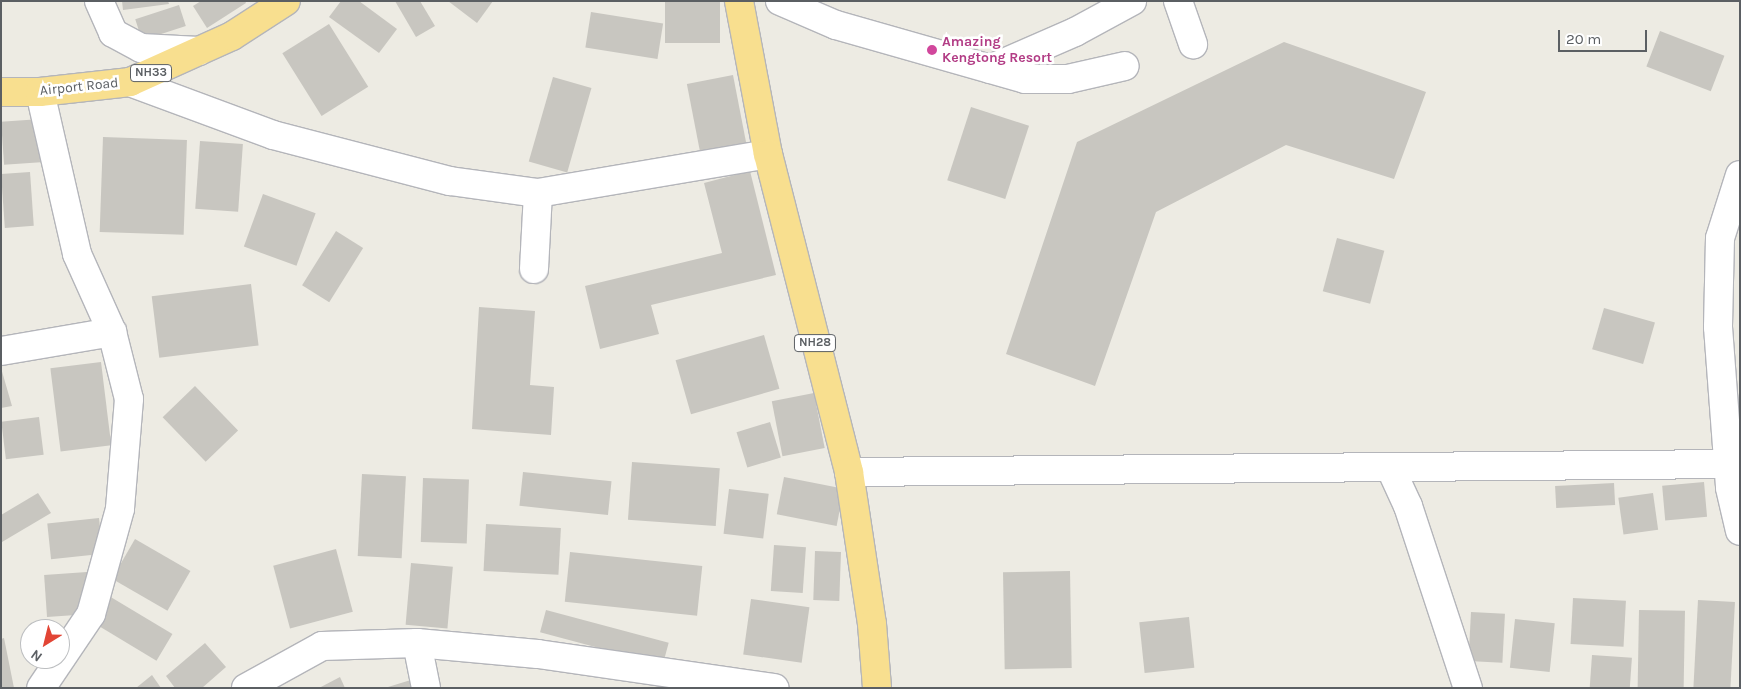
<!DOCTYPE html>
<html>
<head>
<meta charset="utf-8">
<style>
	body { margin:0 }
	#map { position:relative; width:1741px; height:689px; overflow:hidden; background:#edebe3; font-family:Karla,sans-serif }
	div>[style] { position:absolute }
	.building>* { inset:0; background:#c8c6c0; transform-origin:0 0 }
	.roads { filter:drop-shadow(1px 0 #b4b5ba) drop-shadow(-1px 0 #b4b5ba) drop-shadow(0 1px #b4b5ba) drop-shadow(0 -1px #b4b5ba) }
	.minor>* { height:28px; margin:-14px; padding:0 14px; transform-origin:14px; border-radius:14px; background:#fff }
	.highway>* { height:28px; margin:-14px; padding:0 14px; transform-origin:14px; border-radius:14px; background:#f8df8f }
	.dots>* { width:14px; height:14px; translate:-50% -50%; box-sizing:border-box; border:2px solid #fff; border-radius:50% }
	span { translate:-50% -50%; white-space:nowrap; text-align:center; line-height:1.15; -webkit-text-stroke:5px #fff; paint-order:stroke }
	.shield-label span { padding:1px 4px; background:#fff; border:1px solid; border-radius:4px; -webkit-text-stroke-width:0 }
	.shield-label { font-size:12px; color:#5b5f63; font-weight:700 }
	.hotel-label { font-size:14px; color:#b23c85; font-weight:700 }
	.left { translate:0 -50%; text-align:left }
	.street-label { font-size:14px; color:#5b5f63 }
	.frame { position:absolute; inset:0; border:2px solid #5b5f63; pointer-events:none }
	.north { position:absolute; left:20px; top:619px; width:50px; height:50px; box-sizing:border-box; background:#fff; border:1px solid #bdbfc1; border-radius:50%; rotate:216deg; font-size:14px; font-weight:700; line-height:20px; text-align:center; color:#5b5f63 }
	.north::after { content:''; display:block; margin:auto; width:18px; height:22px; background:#e24535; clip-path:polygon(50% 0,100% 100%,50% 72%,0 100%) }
	.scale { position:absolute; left:1558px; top:30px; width:89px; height:22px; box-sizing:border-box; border:2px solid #5b5f63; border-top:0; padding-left:6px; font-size:15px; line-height:18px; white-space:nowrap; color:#5b5f63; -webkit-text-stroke:4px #fff; paint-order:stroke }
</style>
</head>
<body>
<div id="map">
	<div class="building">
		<i style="clip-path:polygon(122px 1px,168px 1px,169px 4px,123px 10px)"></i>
		<i style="clip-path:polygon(201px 1px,245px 1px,246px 3px,207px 28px,193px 6px)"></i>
		<i style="clip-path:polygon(341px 1px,359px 1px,397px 29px,379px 53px,329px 17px)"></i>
		<i style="clip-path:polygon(395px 1px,420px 1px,435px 26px,416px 37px)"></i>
		<i style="clip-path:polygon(448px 1px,493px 1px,477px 23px)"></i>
		<i style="left:665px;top:1px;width:55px;height:42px"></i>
		<i style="left:179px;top:5px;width:22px;height:46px;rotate:72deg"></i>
		<i style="left:591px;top:12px;width:73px;height:36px;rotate:9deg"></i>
		<i style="left:329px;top:24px;width:74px;height:55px;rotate:58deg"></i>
		<i style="left:1660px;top:31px;width:69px;height:38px;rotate:21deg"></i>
		<i style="clip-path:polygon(1284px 42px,1426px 92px,1394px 179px,1286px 145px,1156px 212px,1095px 386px,1006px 354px,1077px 142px)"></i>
		<i style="left:733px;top:75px;width:73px;height:47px;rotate:79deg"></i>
		<i style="left:553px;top:77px;width:40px;height:88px;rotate:16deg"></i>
		<i style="left:971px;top:107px;width:61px;height:77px;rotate:18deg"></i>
		<i style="left:41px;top:119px;width:43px;height:40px;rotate:86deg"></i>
		<i style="left:103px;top:137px;width:84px;height:95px;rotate:2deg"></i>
		<i style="left:200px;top:141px;width:43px;height:68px;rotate:4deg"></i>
		<i style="clip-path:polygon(750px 171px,776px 275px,651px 305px,659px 334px,600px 349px,585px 286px,722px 253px,704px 183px)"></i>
		<i style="left:30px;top:172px;width:54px;height:29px;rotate:86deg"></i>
		<i style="left:263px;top:194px;width:56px;height:56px;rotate:20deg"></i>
		<i style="left:336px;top:231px;width:32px;height:64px;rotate:32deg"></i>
		<i style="left:1337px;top:238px;width:49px;height:55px;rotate:15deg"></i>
		<i style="left:251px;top:284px;width:62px;height:100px;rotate:83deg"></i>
		<i style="clip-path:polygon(479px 307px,535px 311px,530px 385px,554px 387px,551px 435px,472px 429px)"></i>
		<i style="left:1604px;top:308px;width:53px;height:43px;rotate:16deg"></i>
		<i style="left:764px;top:335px;width:56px;height:92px;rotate:74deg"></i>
		<i style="left:101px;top:362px;width:84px;height:51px;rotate:83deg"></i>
		<i style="clip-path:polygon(1px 368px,12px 406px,1px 408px)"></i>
		<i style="left:195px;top:386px;width:62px;height:45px;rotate:46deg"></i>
		<i style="left:814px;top:393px;width:56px;height:43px;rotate:79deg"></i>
		<i style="left:39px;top:417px;width:38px;height:38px;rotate:83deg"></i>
		<i style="left:770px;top:422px;width:37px;height:35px;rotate:73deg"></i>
		<i style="left:632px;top:462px;width:88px;height:58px;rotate:4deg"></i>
		<i style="left:523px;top:472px;width:89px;height:34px;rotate:6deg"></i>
		<i style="left:362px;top:474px;width:44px;height:82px;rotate:3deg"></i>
		<i style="left:784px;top:477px;width:61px;height:38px;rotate:11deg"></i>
		<i style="left:423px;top:478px;width:46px;height:64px;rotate:2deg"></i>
		<i style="left:1704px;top:482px;width:35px;height:42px;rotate:85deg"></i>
		<i style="left:1614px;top:483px;width:22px;height:59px;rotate:87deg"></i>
		<i style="left:729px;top:489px;width:40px;height:45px;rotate:7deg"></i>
		<i style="clip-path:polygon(38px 493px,51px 513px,2px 542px,1px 515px)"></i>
		<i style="left:1653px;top:493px;width:37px;height:35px;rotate:82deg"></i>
		<i style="left:99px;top:518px;width:36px;height:52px;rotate:84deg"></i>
		<i style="left:486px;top:524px;width:75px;height:47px;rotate:3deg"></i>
		<i style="left:135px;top:539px;width:64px;height:46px;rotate:30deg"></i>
		<i style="left:774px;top:545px;width:32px;height:46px;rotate:4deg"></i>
		<i style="left:336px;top:549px;width:65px;height:65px;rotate:75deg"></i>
		<i style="left:815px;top:551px;width:26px;height:49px;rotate:2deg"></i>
		<i style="left:570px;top:552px;width:133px;height:50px;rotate:6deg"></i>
		<i style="left:411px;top:563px;width:42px;height:62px;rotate:5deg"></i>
		<i style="left:1070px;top:571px;width:97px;height:67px;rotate:89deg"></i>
		<i style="left:87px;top:572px;width:42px;height:43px;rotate:86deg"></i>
		<i style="left:109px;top:596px;width:74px;height:31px;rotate:31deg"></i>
		<i style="left:1573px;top:598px;width:53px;height:46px;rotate:3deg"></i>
		<i style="left:751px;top:599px;width:59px;height:56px;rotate:8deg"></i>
		<i style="left:1698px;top:600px;width:37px;height:88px;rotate:3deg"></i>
		<i style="left:546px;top:610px;width:127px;height:23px;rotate:15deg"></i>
		<i style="left:1639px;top:610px;width:46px;height:78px;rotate:1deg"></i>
		<i style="left:1471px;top:612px;width:34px;height:49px;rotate:3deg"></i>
		<i style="left:1189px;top:617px;width:51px;height:50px;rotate:84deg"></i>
		<i style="left:1515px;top:619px;width:40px;height:49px;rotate:6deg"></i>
		<i style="clip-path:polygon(4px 638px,14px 688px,1px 688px,1px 639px)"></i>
		<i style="clip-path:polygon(205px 643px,226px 667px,202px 688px,175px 688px,166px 676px)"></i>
		<i style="left:1592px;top:655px;width:40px;height:33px;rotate:4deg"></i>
		<i style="clip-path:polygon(152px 675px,161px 688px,136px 688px)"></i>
		<i style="clip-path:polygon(340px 677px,345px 688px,319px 688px)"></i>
		<i style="clip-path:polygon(414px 679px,417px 688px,388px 688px,388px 687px)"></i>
	</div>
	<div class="roads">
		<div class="minor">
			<i style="left:99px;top:1px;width:35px;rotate:66deg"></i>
			<i style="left:113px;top:33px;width:32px;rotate:28deg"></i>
			<i style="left:141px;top:48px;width:58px;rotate:3deg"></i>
			<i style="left:780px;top:1px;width:61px;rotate:23.2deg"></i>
			<i style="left:836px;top:25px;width:197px;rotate:15.9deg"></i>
			<i style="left:1025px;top:79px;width:43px"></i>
			<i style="left:1068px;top:79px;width:58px;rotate:-12.8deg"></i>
			<i style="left:1178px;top:1px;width:46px;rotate:70.8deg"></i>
			<i style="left:990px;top:69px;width:93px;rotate:-23.5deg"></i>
			<i style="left:1075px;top:32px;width:65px;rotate:-28.5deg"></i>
			<i style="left:130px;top:82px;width:153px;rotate:20.3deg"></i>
			<i style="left:273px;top:135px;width:183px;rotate:14.6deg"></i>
			<i style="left:450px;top:181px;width:89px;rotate:7.8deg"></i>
			<i style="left:538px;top:193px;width:233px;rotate:-9.6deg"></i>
			<i style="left:40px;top:92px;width:166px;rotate:77.1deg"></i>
			<i style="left:77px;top:254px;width:85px;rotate:65.8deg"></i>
			<i style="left:112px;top:332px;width:69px;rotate:75.8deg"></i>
			<i style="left:129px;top:399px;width:110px;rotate:94.7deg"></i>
			<i style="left:120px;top:509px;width:109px;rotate:105.4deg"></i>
			<i style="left:91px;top:614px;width:89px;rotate:124deg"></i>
			<i style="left:1740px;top:175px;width:66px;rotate:107.6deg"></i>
			<i style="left:1720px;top:238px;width:89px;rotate:91.3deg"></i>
			<i style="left:1718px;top:327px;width:161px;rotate:85.7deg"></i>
			<i style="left:1730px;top:488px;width:44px;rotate:76.9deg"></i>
			<i style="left:534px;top:269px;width:76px;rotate:-87deg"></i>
			<i style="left:1px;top:351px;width:113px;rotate:-9.7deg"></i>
			<i style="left:1390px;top:467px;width:43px;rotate:65.2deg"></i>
			<i style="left:1408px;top:506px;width:192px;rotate:71.8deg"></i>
			<i style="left:849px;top:472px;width:879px;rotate:-0.52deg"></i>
			<i style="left:417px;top:643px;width:46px;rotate:78.7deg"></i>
			<i style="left:246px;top:688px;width:87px;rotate:-28.9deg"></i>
			<i style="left:322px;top:646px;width:95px;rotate:-1.8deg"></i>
			<i style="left:417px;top:643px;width:121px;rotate:5.2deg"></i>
			<i style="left:538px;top:654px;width:239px;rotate:8.2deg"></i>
		</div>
		<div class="highway">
			<i style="left:739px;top:1px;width:156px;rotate:79.3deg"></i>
			<i style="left:768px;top:154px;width:328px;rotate:75.7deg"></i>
			<i style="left:849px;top:472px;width:154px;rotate:81.4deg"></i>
			<i style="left:872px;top:624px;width:64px;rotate:85.5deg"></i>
			<i style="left:1px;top:92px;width:39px"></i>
			<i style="left:40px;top:92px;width:91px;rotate:-6.3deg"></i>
			<i style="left:130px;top:82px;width:112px;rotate:-24.3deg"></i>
			<i style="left:232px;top:36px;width:64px;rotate:-32.9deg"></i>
		</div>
	</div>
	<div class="dots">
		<i style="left:932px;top:50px;background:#d1479c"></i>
	</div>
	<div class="shield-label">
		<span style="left:151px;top:73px">NH33</span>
		<span style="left:815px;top:343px">NH28</span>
	</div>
	<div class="hotel-label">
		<span class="left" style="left:942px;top:50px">Amazing<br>Kengtong Resort</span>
	</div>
	<div class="street-label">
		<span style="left:79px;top:87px;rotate:-6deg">Airport Road</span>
	</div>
	<div class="frame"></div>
	<div class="north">N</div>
	<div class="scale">20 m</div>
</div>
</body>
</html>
